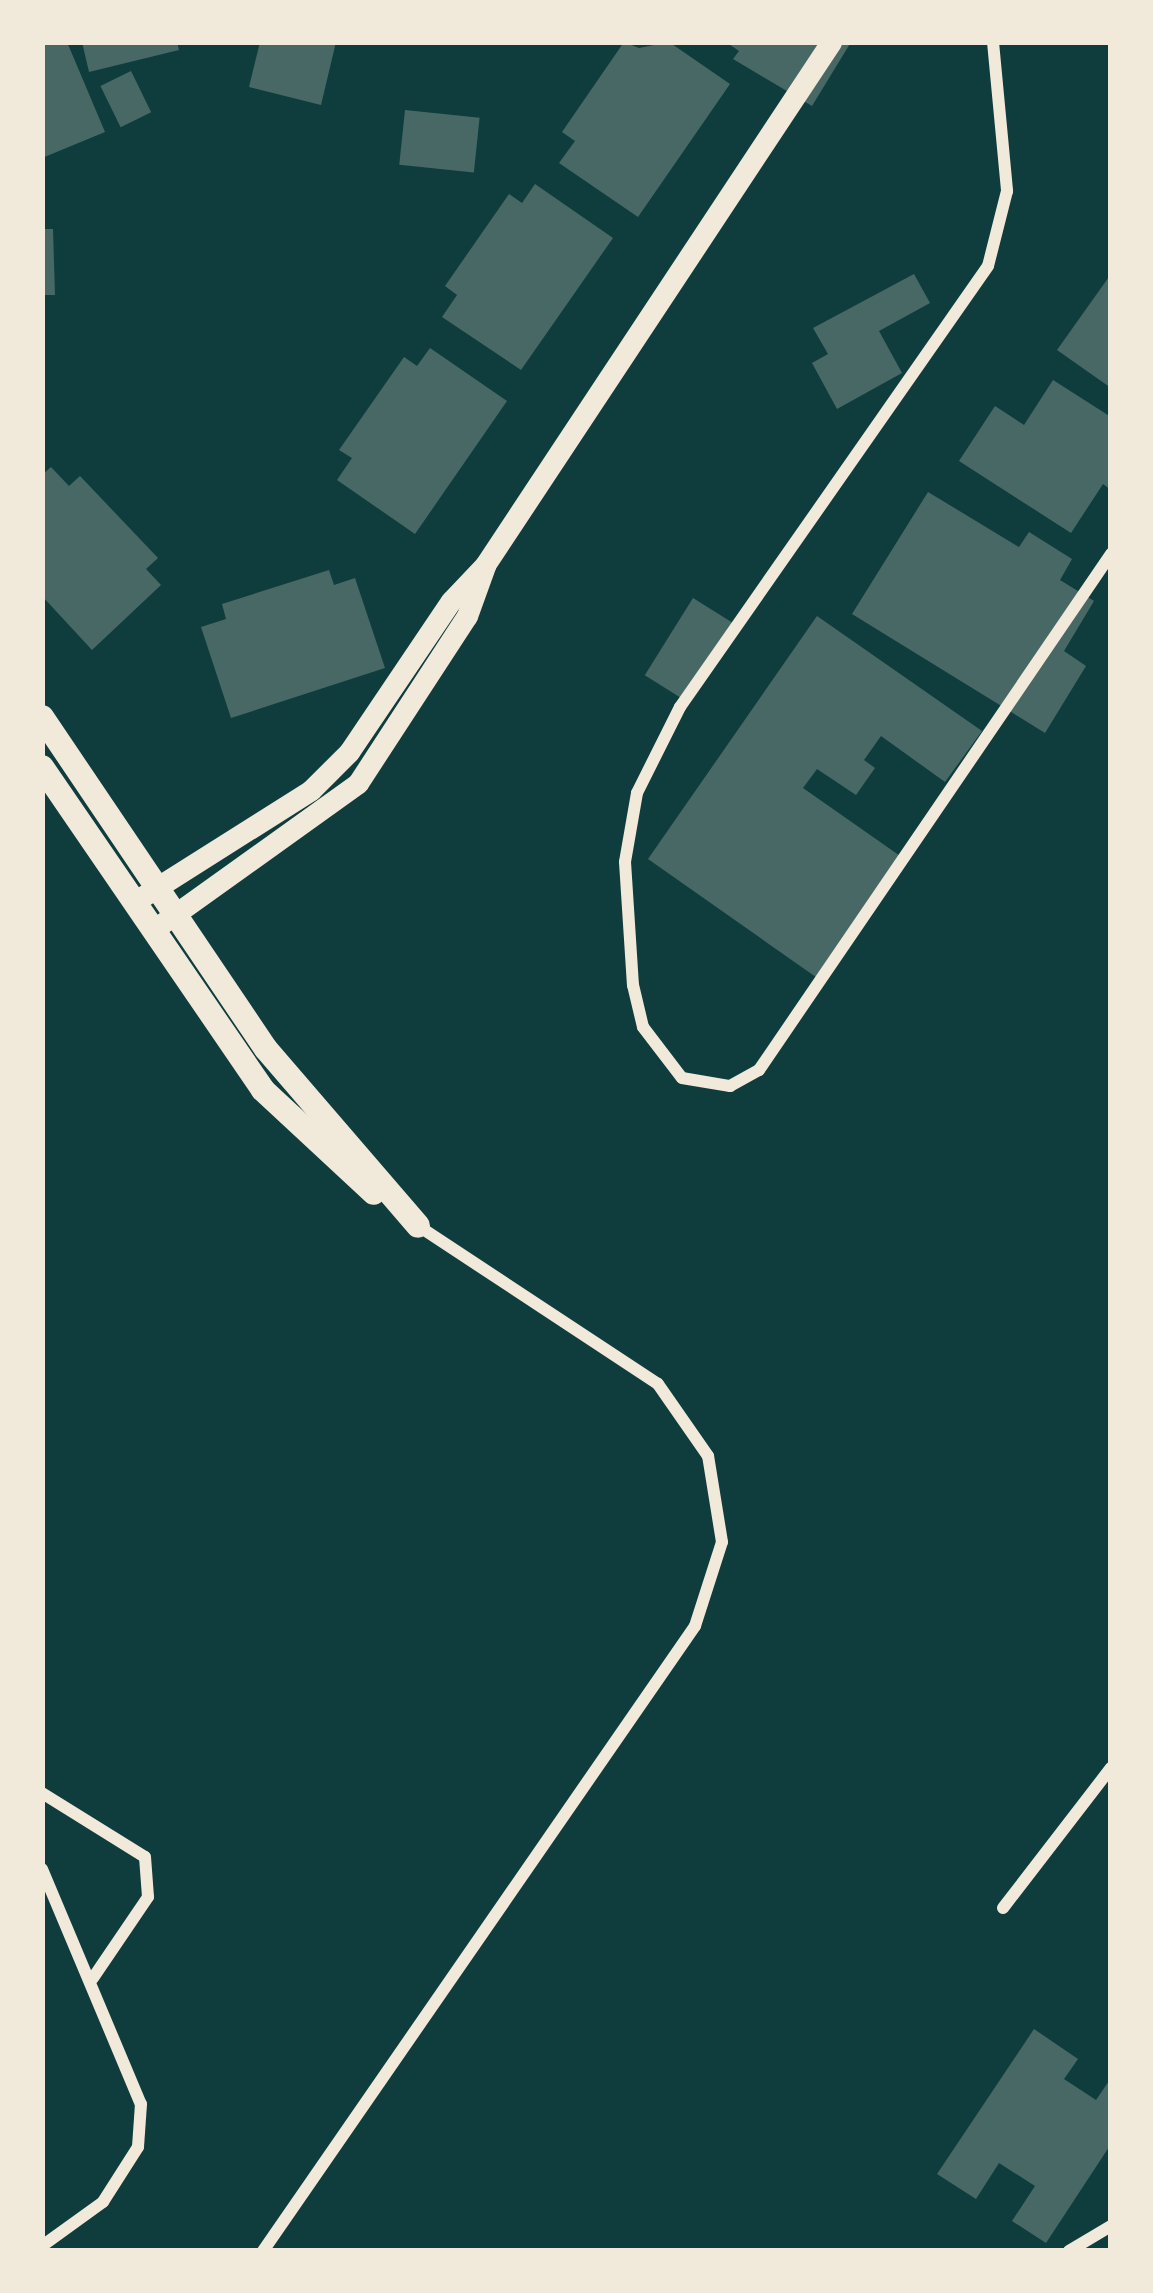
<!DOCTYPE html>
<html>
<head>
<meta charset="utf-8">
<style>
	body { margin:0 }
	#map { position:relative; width:1153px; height:2293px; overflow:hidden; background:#0f3d3e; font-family:"DM Sans",sans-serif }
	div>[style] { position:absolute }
	.building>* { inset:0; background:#486865; transform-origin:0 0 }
	.minor>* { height:12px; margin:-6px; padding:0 6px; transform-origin:6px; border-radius:6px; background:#f1e9da }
	.tertiary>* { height:21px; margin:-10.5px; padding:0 10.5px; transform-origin:10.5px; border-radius:10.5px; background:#f1e9da }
	.secondary>* { height:24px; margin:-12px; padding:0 12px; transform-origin:12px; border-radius:12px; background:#f1e9da }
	span { translate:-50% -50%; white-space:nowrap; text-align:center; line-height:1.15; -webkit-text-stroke:9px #f1e9da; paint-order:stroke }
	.frame { position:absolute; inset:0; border:45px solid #f1e9da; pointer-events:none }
</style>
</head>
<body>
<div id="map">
	<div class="building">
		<i style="clip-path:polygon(42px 42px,67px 42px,105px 132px,42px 158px)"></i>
		<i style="clip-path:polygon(82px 42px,177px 42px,179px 50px,89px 72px)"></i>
		<i style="clip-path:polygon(260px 42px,336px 42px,321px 105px,249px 87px)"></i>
		<i style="clip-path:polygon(624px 42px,639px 48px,669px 42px,730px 84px,638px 217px,559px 163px,575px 141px,562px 132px)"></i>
		<i style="clip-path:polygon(726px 42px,851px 42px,812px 106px,733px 59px,739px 51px)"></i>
		<i style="left:131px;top:71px;width:46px;height:34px;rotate:64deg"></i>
		<i style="left:405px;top:110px;width:75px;height:55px;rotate:6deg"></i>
		<i style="clip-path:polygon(535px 184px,613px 238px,521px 370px,442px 317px,457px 295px,445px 286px,509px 194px,522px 203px)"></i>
		<i style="clip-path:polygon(42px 229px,53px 229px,55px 295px,42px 295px)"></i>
		<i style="clip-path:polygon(914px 274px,930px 303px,879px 331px,902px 373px,837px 409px,812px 363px,828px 354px,813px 328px)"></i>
		<i style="clip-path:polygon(1111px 274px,1111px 388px,1057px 350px)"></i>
		<i style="clip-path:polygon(430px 348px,507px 401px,415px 534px,337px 480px,352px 458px,339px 450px,404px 357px,417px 366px)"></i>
		<i style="clip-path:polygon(1053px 380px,1111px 417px,1111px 490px,1103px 484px,1071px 533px,959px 461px,995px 406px,1024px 425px)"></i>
		<i style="clip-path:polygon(51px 467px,69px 486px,80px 476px,158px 558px,146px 569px,161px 585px,92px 650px,42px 596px,42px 475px)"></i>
		<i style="clip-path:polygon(928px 492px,1019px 547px,1029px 532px,1072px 559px,1060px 580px,1094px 601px,1064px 651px,1086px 666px,1045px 733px,852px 614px)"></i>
		<i style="clip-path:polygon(329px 570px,334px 585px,355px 578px,385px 668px,231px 718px,201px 627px,226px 619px,222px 604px)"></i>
		<i style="left:693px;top:598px;width:49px;height:91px;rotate:32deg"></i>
		<i style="clip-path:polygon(817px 616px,982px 731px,945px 782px,881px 736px,864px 760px,875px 768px,856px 795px,817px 769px,803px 788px,903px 858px,823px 982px,648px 859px)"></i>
		<i style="clip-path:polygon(1034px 2029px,1078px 2059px,1064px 2079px,1096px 2100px,1111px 2078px,1111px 2144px,1046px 2243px,1012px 2221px,1035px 2186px,999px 2163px,976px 2199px,937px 2174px)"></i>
	</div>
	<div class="minor">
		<i style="left:993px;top:42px;width:150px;rotate:84.6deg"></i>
		<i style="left:1007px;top:191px;width:77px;rotate:104.2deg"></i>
		<i style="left:988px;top:266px;width:538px;rotate:124.93deg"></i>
		<i style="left:680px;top:707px;width:96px;rotate:116.6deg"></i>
		<i style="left:637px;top:793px;width:70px;rotate:99.9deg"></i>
		<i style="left:625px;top:862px;width:123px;rotate:86.3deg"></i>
		<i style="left:633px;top:985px;width:43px;rotate:76.6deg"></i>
		<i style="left:643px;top:1027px;width:64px;rotate:52.6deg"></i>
		<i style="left:682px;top:1078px;width:49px;rotate:9.5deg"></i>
		<i style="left:730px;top:1086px;width:33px;rotate:-29deg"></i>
		<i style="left:759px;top:1070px;width:625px;rotate:-55.7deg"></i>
		<i style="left:42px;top:1793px;width:121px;rotate:31.9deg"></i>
		<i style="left:145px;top:1857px;width:40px;rotate:85.7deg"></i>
		<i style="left:148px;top:1897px;width:98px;rotate:124.2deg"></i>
		<i style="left:42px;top:1869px;width:255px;rotate:67.2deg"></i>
		<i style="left:141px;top:2104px;width:43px;rotate:94deg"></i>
		<i style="left:138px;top:2147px;width:65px;rotate:122.5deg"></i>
		<i style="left:103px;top:2202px;width:75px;rotate:144.2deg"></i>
		<i style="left:1003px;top:1908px;width:177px;rotate:-52.4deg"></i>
		<i style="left:263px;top:2251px;width:760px;rotate:-55.35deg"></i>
		<i style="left:695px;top:1626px;width:88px;rotate:-72.2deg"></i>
		<i style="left:722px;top:1542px;width:87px;rotate:-99.2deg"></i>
		<i style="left:708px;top:1456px;width:88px;rotate:-124.8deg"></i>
		<i style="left:658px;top:1384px;width:287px;rotate:-146.6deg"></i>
		<i style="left:1069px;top:2251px;width:49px;rotate:-30.8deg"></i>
	</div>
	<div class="tertiary">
		<i style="left:134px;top:902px;width:209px;rotate:-32.3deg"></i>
		<i style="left:311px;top:790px;width:54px;rotate:-45deg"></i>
		<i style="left:349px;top:752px;width:182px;rotate:-56deg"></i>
		<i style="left:451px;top:601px;width:50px;rotate:-46.6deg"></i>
		<i style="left:485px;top:565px;width:627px;rotate:-56.51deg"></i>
		<i style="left:153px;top:930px;width:252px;rotate:-35.6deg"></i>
		<i style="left:358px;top:783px;width:199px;rotate:-56.9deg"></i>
		<i style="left:467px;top:616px;width:53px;rotate:-70.2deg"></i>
	</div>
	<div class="secondary">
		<i style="left:42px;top:717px;width:400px;rotate:56deg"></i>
		<i style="left:266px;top:1049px;width:233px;rotate:49.3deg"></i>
		<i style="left:42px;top:767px;width:391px;rotate:55.6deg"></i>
		<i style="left:263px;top:1090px;width:151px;rotate:42.9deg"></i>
	</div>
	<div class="frame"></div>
</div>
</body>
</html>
